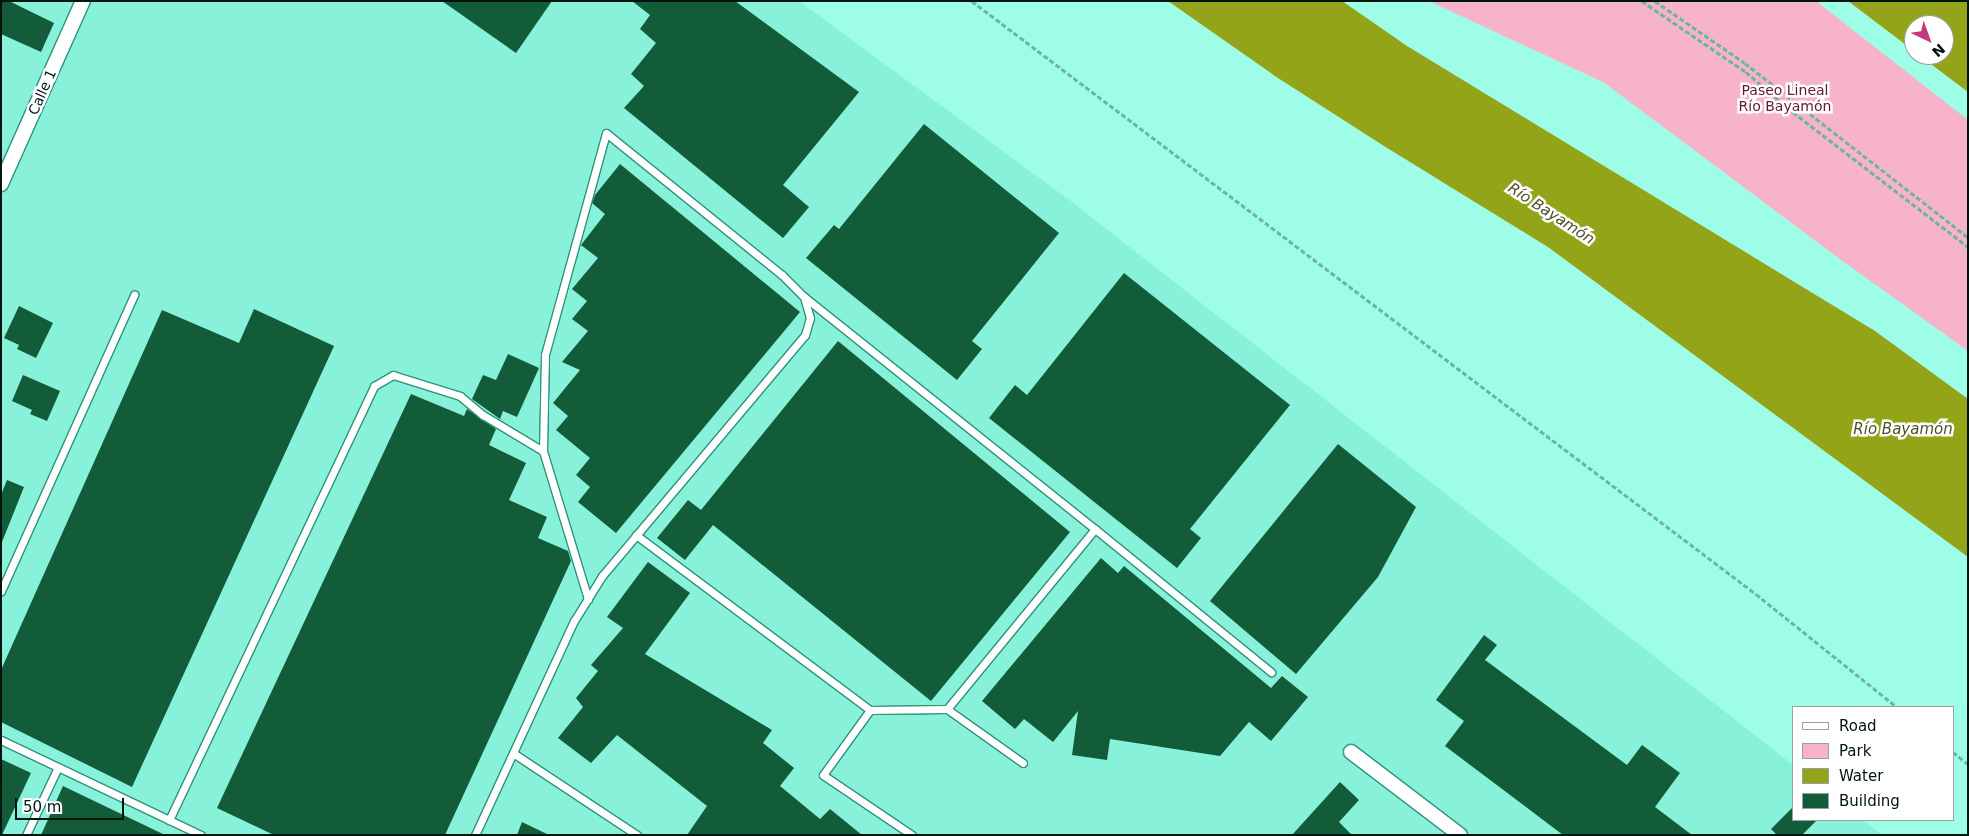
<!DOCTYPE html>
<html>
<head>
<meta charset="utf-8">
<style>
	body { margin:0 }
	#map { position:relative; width:1969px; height:836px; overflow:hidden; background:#9efde6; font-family:"DejaVu Sans",sans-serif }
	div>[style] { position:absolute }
	.built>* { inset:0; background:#87f1d9 }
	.green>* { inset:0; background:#f7b3ca }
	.water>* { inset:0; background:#93a418 }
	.building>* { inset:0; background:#135c39 }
	.path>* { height:2.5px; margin-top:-1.25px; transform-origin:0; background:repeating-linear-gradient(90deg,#6db5a3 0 5px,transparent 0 7.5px) }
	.roads { filter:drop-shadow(1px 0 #2e927f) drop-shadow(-1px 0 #2e927f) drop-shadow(0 1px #2e927f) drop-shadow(0 -1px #2e927f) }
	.lane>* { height:7px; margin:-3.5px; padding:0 3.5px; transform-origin:3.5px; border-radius:3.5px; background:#fff }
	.street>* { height:14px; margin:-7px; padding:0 7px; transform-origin:7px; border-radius:7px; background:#fff }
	span { translate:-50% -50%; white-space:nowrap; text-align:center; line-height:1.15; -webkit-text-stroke:5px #fff; paint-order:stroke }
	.park-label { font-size:14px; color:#611839 }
	.street-label { font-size:14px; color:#001510 }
	.water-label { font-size:15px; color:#4c5423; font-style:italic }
	.frame { position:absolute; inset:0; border:2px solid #001510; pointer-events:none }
	.legend { position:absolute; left:1792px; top:706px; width:162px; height:115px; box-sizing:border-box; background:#fff; border:1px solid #99a19f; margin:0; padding:6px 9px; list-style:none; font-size:15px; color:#001510 }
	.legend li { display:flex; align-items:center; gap:10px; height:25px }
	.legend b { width:25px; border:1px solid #99a19f }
	.north { position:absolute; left:1904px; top:15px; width:50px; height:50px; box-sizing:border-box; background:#fff; border:1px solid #99a19f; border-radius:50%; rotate:138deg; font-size:14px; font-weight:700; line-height:20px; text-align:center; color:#001510 }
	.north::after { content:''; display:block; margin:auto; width:18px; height:22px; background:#c33b78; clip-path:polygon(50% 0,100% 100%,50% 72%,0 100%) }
	.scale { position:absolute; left:15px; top:798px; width:109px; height:22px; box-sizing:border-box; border:2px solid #001510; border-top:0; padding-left:6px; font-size:15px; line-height:18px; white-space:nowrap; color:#001510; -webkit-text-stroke:4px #fff; paint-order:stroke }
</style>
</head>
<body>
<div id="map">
	<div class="built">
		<i style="clip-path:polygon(1px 1px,799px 1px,1068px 199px,1793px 765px,1793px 820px,1862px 820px,1882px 835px,1px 835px)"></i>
	</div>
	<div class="green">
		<i style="clip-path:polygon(1429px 1px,1816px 1px,1968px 120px,1968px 351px,1833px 254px,1603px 82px)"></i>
	</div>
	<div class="water">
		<i style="clip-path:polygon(1168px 1px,1342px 1px,1407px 46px,1875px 331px,1968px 399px,1968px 557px,1548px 247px,1384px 146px,1278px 78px)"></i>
		<i style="clip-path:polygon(1848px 1px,1968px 1px,1968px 92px,1919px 55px,1944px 55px,1944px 25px,1914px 25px,1914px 51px)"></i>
	</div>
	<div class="building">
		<i style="clip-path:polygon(1px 1px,9px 1px,54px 23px,41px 52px,1px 34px)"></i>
		<i style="clip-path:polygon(442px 1px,552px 1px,516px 53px)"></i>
		<i style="clip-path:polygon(632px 1px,735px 1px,859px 92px,783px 185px,809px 207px,783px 238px,624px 108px,644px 86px,631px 74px,656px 43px,640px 29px,650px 15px)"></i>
		<i style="clip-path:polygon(924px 124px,1059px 233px,972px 341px,982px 349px,957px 380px,806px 258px,834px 225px,839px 229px)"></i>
		<i style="clip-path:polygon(620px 164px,800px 312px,616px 533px,578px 502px,590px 487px,576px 475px,590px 458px,556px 430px,568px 416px,553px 403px,580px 370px,562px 362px,588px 331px,572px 319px,587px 301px,572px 289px,598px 258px,581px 245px,605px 214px,592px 203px,595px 195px)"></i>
		<i style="clip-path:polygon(1124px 273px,1290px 405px,1190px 529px,1201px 538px,1177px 568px,989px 418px,1015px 385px,1027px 395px)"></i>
		<i style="clip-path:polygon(19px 306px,53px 323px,36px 358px,17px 349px,19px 345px,4px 338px)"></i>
		<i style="clip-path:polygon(254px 309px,334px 346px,132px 787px,1px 722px,1px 670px,162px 310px,239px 343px)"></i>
		<i style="clip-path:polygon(838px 341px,1070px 532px,931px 701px,713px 525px,685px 560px,657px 538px,688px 500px,701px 510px)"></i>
		<i style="clip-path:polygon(508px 354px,539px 368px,517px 417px,503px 411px,500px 419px,472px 399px,483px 375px,496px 380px)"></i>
		<i style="clip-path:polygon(23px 375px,60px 391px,47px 421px,30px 414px,32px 410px,12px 401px)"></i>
		<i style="clip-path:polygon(411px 394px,464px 416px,467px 409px,496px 429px,489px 445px,526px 463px,509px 500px,547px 517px,538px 538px,568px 551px,571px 561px,445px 835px,274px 835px,217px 808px)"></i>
		<i style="clip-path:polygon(1338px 444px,1416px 507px,1378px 577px,1296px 674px,1210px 601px)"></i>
		<i style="clip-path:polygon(7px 480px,24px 487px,2px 542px,1px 495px)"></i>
		<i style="clip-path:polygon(1101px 558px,1118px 573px,1124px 566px,1271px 688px,1282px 676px,1308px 697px,1271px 741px,1249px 722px,1220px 756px,1110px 739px,1107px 760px,1072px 755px,1078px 711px,1053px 742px,1024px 719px,1015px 729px,982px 701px)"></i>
		<i style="clip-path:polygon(648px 562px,690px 593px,645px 654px,772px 730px,763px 743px,794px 768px,780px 786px,820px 819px,830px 809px,862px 835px,687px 835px,707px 806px,617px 735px,591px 763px,558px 738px,583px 707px,576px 698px,598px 671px,591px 665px,623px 628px,607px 617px)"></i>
		<i style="clip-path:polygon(1484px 635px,1497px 645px,1485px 660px,1627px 765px,1642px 745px,1680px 773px,1655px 807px,1692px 835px,1563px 835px,1445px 746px,1464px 721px,1436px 700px)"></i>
		<i style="clip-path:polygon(1px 759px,31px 773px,2px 835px,1px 835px)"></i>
		<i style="clip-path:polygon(1340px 782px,1359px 800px,1339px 822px,1352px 835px,1292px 835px)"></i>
		<i style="clip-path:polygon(63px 786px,165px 835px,41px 835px)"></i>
		<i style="clip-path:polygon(1793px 807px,1793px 820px,1817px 820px,1802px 835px,1777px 835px,1771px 829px)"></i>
		<i style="clip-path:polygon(522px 822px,549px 835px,517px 835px)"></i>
	</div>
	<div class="path">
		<i style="left:972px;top:1px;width:983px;rotate:37.1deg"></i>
		<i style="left:1756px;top:594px;width:181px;rotate:38.7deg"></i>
		<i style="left:1642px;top:1px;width:126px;rotate:34.3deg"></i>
		<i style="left:1746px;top:72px;width:62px;rotate:40.4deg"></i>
		<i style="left:1793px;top:112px;width:221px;rotate:37.6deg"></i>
		<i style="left:1655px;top:1px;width:109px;rotate:34.6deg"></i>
		<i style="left:1745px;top:63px;width:283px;rotate:38deg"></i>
		<i style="left:1953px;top:752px;width:19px;rotate:39deg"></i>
	</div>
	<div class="roads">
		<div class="lane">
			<i style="left:1095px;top:529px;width:227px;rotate:39.1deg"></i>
			<i style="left:636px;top:535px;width:292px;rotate:36.8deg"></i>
			<i style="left:870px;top:710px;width:77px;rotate:-0.7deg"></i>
			<i style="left:947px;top:709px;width:233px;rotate:-50.6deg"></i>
			<i style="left:1095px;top:529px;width:372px;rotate:-141.4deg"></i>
			<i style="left:1px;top:591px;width:325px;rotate:-65.8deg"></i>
			<i style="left:947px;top:709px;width:93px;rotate:35.4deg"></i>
			<i style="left:870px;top:710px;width:80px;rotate:125.9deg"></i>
			<i style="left:823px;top:775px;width:107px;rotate:34deg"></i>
			<i style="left:1px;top:740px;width:221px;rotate:25.4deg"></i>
			<i style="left:513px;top:753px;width:149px;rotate:33.5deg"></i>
			<i style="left:169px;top:820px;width:480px;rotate:-64.7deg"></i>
			<i style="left:374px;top:386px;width:22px;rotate:-30deg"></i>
			<i style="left:393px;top:375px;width:70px;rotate:17.4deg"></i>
			<i style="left:460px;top:396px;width:30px;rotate:40deg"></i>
			<i style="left:483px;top:415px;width:70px;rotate:31deg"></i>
			<i style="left:543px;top:451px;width:155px;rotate:73.1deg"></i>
			<i style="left:26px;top:835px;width:75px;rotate:-64.8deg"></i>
			<i style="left:475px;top:835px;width:236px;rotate:-65.2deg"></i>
			<i style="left:574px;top:621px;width:53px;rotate:-58.1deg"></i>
			<i style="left:602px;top:576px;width:315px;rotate:-49.9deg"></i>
			<i style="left:805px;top:335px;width:18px;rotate:-74deg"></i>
			<i style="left:810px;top:318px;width:22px;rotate:-106deg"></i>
			<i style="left:804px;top:297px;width:31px;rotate:-135deg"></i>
			<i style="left:782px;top:275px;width:226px;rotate:-141.1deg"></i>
			<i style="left:606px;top:133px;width:230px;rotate:105.4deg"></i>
			<i style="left:545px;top:355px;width:96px;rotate:91.2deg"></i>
		</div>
		<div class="street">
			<i style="left:1px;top:184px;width:201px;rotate:-65.9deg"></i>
			<i style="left:1351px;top:752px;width:137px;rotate:37.3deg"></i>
		</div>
	</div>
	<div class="park-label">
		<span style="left:1785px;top:98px">Paseo Lineal<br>Río Bayamón</span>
	</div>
	<div class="street-label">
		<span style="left:42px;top:92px;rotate:-66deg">Calle 1</span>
	</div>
	<div class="water-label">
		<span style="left:1551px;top:214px;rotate:33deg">Río Bayamón</span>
		<span style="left:1903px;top:430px">Río Bayamón</span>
	</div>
	<div class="frame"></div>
	<ul class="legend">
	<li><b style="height:6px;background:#fff"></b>Road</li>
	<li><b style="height:14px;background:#f7b3ca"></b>Park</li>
	<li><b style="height:14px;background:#93a418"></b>Water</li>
	<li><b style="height:14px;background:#135c39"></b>Building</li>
	</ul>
	<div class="north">N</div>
	<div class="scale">50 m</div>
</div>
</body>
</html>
